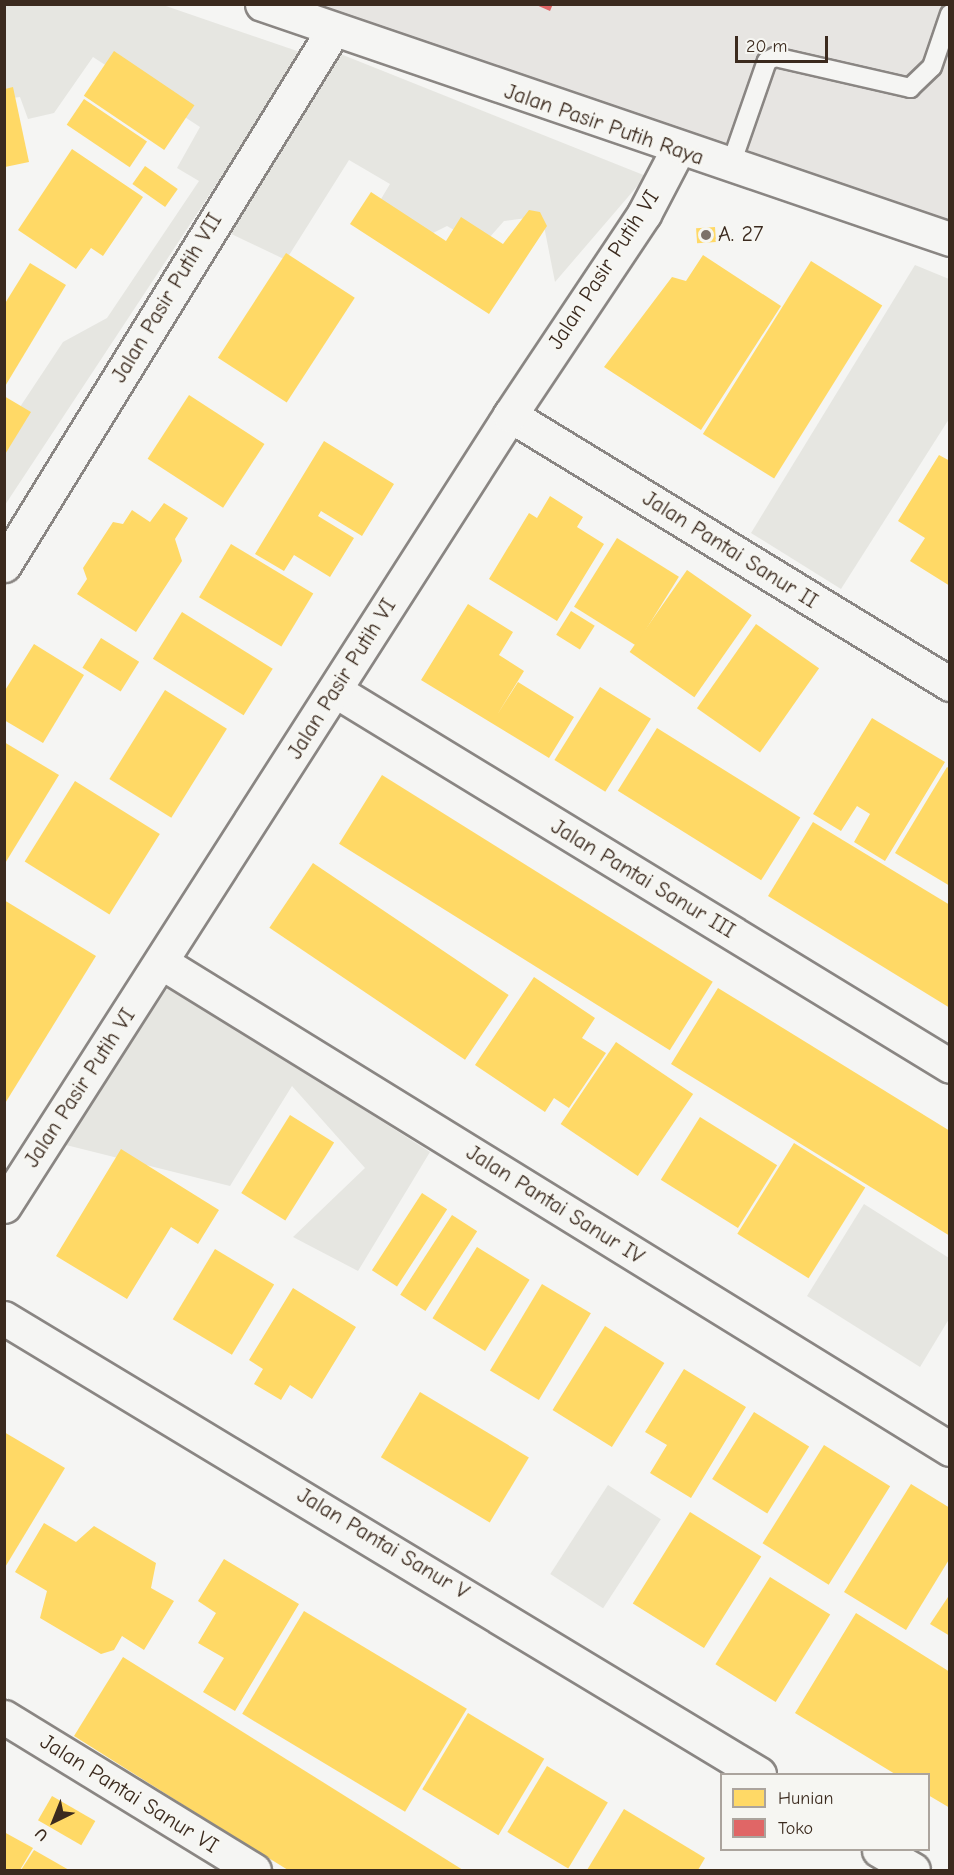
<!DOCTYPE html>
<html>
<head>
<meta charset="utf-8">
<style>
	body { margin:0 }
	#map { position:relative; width:954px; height:1875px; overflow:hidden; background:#f5f5f3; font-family:"Comic Neue",sans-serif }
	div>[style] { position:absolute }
	.built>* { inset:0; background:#e7e5e2 }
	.green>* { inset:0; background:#e6e6e1; transform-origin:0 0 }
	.homes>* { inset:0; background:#ffd966; transform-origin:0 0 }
	.shops>* { inset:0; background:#e06666 }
	.roads { filter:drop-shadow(2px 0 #8a8683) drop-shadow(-2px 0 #8a8683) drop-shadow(0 2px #8a8683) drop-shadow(0 -2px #8a8683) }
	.lane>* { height:18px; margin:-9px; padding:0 9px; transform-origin:9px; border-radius:9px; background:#f5f5f3 }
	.street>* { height:33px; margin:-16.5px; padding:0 16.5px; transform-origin:16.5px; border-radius:16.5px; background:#f5f5f3 }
	.secondary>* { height:33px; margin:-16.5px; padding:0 16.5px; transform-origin:16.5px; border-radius:16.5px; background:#f5f5f3 }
	.dots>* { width:16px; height:16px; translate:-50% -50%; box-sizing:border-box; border:3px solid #f6f6f2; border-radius:50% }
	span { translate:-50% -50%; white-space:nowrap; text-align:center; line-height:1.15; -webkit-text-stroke:6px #f6f6f2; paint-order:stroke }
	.street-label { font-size:22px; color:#3b2a1e }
	.poi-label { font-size:22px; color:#3b2a1e }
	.left { translate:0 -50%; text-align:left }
	.frame { position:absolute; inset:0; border:6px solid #3b2a1e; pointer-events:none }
	.legend { position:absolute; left:720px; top:1773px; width:210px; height:78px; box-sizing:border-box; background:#f6f6f2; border:2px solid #aba49d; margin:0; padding:8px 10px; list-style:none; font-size:18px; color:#3b2a1e }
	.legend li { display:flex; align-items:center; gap:12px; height:30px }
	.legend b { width:30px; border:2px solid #aba49d }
	.north { position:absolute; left:24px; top:1791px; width:60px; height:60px; -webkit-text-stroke:4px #f6f6f2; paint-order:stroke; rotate:223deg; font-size:16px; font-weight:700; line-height:24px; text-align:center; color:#3b2a1e }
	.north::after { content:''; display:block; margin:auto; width:21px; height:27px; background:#3b2a1e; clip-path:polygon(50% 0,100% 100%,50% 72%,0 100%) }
	.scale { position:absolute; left:735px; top:36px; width:93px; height:27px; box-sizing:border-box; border:3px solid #3b2a1e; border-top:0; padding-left:8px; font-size:18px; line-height:21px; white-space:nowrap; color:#3b2a1e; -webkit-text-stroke:4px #f6f6f2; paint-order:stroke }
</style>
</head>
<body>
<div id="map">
	<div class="built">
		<i style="clip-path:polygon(262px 5px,949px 5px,949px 239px)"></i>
	</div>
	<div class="green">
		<i style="clip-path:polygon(5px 5px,163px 5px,303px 53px,5px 505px,5px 449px,20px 407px,63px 342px,107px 318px,199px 181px,177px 168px,200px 127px,93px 57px,54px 113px,28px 119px,20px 97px,5px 99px)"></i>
		<i style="clip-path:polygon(333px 51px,646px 176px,555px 282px,542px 216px,504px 221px,482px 246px,447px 226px,423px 238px,375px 209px,390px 184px,349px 160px,286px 260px,223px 230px)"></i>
		<i style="clip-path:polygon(915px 265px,949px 279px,949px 419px,841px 589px,751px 533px)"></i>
		<i style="clip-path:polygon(169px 986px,430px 1152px,358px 1271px,293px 1237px,365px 1168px,292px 1086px,230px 1186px,62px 1144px)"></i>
		<i style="clip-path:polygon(864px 1204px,949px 1258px,949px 1319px,920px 1367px,807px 1296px)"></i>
		<i style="left:608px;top:1485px;width:63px;height:106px;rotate:33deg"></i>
	</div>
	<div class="homes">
		<i style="left:114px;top:51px;width:97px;height:54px;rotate:34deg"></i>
		<i style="clip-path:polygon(13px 87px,29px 162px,5px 167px,5px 89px)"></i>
		<i style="left:84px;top:99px;width:76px;height:31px;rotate:34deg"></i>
		<i style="clip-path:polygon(72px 149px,143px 197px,103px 256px,91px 248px,76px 269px,18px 230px)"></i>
		<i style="left:145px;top:166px;width:40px;height:22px;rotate:35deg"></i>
		<i style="clip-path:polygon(371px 192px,446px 241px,461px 217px,503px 244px,529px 210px,540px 212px,547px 226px,489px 314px,350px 224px)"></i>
		<i style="left:715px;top:227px;width:15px;height:19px;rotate:86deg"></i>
		<i style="left:286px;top:253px;width:82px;height:125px;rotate:33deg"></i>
		<i style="clip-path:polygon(703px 255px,781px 306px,701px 430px,604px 367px,672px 277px,686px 281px)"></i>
		<i style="left:811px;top:261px;width:84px;height:204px;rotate:32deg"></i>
		<i style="clip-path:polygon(30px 263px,66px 285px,4px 388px,4px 305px)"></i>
		<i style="left:189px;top:395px;width:90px;height:76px;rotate:33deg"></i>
		<i style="clip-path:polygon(4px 396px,31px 412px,4px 456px)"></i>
		<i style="clip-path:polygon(324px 441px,394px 484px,362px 536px,321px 511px,318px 516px,354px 538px,330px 577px,294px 555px,284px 571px,255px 554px)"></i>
		<i style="clip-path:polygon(939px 455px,950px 461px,950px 586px,910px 561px,925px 538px,898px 521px)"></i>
		<i style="clip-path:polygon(550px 496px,583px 517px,577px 527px,604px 544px,557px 621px,489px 579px,529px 513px,537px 518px)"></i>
		<i style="clip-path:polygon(164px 503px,188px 518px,175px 539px,182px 561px,136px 632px,77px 594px,87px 579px,83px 568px,113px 522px,123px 524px,132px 510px,150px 522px)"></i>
		<i style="left:617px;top:538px;width:73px;height:81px;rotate:32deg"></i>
		<i style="left:231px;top:544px;width:96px;height:62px;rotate:31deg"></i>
		<i style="left:687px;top:570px;width:79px;height:100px;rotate:35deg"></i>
		<i style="clip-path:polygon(468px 604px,513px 632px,499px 655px,524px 671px,497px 715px,518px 682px,574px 717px,549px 758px,421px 680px)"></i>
		<i style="left:571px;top:611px;width:28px;height:28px;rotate:32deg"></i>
		<i style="left:182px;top:612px;width:107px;height:55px;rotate:32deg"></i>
		<i style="left:756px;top:624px;width:77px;height:103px;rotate:35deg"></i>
		<i style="left:101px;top:638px;width:45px;height:35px;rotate:32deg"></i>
		<i style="clip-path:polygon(34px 644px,84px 675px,43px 743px,4px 720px,4px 692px)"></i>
		<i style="left:600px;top:687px;width:60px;height:86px;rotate:32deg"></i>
		<i style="left:165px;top:690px;width:73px;height:105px;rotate:32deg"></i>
		<i style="clip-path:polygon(872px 718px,945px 762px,885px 861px,854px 842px,870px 814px,857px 806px,841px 831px,813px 814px)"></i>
		<i style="left:657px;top:728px;width:169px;height:74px;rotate:32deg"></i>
		<i style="clip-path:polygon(4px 742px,59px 775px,4px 865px)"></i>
		<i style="clip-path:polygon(947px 767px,950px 769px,950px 886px,895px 853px)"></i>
		<i style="left:382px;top:775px;width:390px;height:81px;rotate:32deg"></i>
		<i style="left:75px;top:781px;width:100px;height:95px;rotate:32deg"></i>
		<i style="clip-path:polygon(813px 822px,950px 905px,950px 1008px,768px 896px)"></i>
		<i style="left:313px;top:863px;width:236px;height:78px;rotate:34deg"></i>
		<i style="clip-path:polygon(4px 900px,96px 956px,4px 1105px)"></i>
		<i style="clip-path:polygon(534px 977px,595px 1018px,582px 1038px,606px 1053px,569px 1108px,554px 1098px,545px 1112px,475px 1065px)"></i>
		<i style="clip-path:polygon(718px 988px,950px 1131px,950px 1236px,671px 1064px)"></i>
		<i style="left:616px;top:1042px;width:93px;height:99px;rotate:34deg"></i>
		<i style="left:290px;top:1115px;width:52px;height:92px;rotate:32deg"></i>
		<i style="left:700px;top:1117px;width:91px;height:74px;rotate:32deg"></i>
		<i style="left:794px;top:1143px;width:84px;height:107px;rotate:32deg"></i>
		<i style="clip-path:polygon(121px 1149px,219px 1210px,198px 1244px,171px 1227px,127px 1299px,56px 1256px)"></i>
		<i style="left:422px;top:1193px;width:30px;height:92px;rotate:33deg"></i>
		<i style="left:452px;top:1215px;width:30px;height:95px;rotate:33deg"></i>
		<i style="left:477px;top:1247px;width:62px;height:84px;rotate:32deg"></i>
		<i style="left:215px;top:1249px;width:69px;height:82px;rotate:31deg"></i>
		<i style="left:542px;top:1284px;width:57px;height:101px;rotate:31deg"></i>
		<i style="clip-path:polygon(293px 1288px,356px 1327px,312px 1399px,290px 1385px,281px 1400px,254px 1384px,263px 1369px,249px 1360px)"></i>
		<i style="left:605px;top:1326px;width:70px;height:99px;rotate:32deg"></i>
		<i style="clip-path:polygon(684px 1369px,746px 1407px,691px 1498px,650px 1473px,667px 1445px,645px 1432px)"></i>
		<i style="left:420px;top:1392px;width:127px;height:76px;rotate:31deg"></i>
		<i style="left:754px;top:1412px;width:65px;height:79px;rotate:32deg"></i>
		<i style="clip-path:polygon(4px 1432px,65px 1468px,4px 1569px)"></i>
		<i style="left:824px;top:1445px;width:78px;height:116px;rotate:32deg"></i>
		<i style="clip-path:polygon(911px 1484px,950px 1508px,950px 1558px,906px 1630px,844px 1592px)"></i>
		<i style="left:690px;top:1512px;width:84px;height:108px;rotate:32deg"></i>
		<i style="clip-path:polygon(44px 1523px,76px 1542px,94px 1526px,156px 1563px,151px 1588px,174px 1601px,144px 1650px,122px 1636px,114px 1650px,101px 1654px,40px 1618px,47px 1591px,15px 1572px)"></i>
		<i style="clip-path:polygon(224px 1559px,299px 1604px,235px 1711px,203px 1692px,224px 1658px,198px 1643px,216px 1613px,198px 1601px)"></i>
		<i style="left:770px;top:1577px;width:71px;height:103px;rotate:32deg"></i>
		<i style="clip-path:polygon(950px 1594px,950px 1636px,930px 1624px)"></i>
		<i style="left:304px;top:1611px;width:190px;height:120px;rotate:31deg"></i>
		<i style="clip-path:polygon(856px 1613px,950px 1672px,950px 1808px,928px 1795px,928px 1774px,895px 1774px,795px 1713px)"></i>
		<i style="clip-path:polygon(123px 1657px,200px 1705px,463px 1870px,288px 1870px,193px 1811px,74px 1736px)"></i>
		<i style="left:468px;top:1713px;width:89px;height:89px;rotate:31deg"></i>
		<i style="left:547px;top:1766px;width:71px;height:77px;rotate:31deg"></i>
		<i style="left:52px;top:1796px;width:50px;height:28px;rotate:30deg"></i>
		<i style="clip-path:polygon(624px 1809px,705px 1858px,698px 1870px,587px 1870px)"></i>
		<i style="clip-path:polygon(4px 1832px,33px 1848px,20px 1870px,4px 1870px)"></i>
		<i style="clip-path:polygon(34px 1850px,69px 1870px,21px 1870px)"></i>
	</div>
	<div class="shops">
		<i style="clip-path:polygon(534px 4px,553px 4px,550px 11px)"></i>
	</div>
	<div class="roads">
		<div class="lane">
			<i style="left:730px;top:167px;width:112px;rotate:-70.8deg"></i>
			<i style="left:767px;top:61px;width:9px;rotate:-27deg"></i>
			<i style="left:775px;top:57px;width:139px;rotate:12.9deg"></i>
			<i style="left:910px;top:88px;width:30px;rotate:-44deg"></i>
			<i style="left:932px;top:67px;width:56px;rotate:-71.2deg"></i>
		</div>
		<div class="street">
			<i style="left:510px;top:415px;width:516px;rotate:31.44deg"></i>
			<i style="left:4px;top:565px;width:626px;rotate:-58.39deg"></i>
			<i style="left:336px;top:691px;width:719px;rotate:31.41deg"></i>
			<i style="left:161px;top:962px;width:927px;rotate:31.68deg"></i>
			<i style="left:4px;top:1206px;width:939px;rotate:-57.39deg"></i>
			<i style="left:510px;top:415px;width:242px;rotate:-56.3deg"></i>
			<i style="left:644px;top:214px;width:71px;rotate:-62.4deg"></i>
			<i style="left:4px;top:1318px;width:882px;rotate:31.13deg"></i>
			<i style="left:4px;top:1717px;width:293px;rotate:31.5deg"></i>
			<i style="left:879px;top:1850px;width:39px;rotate:30deg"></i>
		</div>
		<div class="secondary">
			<i style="left:262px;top:4px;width:727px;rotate:18.86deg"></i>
		</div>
	</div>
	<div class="dots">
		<i style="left:706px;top:235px;background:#7c7169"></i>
	</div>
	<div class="street-label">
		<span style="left:604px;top:125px;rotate:19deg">Jalan Pasir Putih Raya</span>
		<span style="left:604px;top:270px;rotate:-57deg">Jalan Pasir Putih VI</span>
		<span style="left:167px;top:298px;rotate:-59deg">Jalan Pasir Putih VII</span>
		<span style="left:730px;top:550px;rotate:32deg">Jalan Pantai Sanur II</span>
		<span style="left:342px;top:679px;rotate:-58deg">Jalan Pasir Putih VI</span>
		<span style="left:643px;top:879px;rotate:31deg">Jalan Pantai Sanur III</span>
		<span style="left:80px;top:1088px;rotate:-57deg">Jalan Pasir Putih VI</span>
		<span style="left:555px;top:1205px;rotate:32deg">Jalan Pantai Sanur IV</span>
		<span style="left:383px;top:1544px;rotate:31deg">Jalan Pantai Sanur V</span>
		<span style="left:129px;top:1794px;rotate:32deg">Jalan Pantai Sanur VI</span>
	</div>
	<div class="poi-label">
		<span class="left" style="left:718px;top:235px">A. 27</span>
	</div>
	<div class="frame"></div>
	<ul class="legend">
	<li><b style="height:16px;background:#ffd966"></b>Hunian</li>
	<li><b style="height:16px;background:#e06666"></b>Toko</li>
	</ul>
	<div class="north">U</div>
	<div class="scale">20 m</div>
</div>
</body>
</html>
